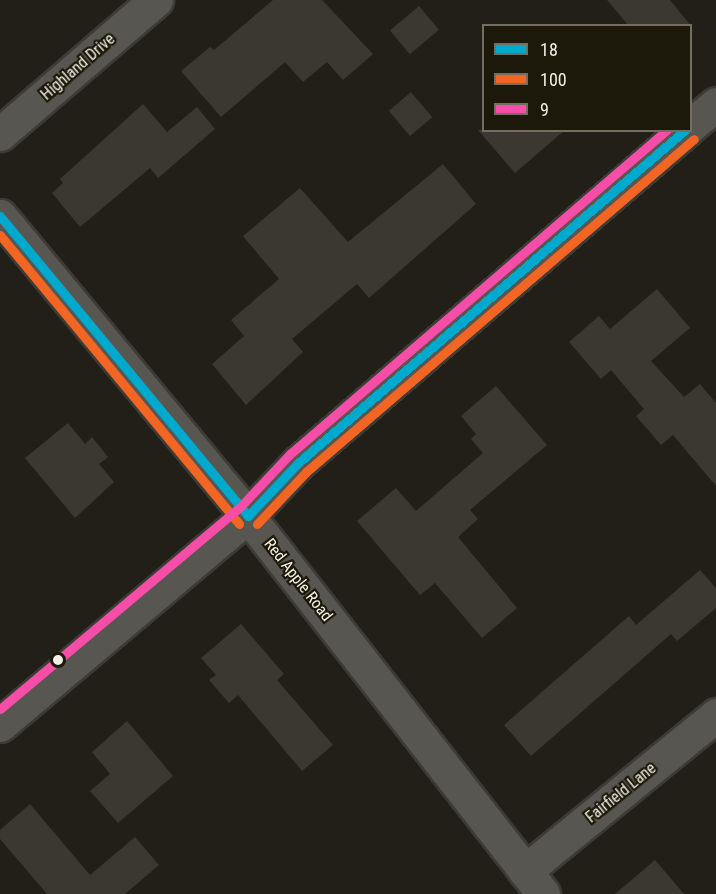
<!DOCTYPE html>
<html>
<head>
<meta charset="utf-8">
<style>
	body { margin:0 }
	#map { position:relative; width:716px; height:894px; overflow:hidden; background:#211f17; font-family:"Roboto Condensed",sans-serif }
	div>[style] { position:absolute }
	.building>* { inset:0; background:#3b3832; transform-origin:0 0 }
	.roads { filter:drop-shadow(2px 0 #3c3b35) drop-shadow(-2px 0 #3c3b35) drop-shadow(0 2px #3c3b35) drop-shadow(0 -2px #3c3b35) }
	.minor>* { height:33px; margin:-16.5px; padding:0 16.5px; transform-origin:16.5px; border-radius:16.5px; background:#585651 }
	.tertiary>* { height:33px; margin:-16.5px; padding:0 16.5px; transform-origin:16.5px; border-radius:16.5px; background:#585651 }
	.bus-1>* { height:9px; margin:-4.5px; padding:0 4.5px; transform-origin:4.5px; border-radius:4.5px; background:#00a9ce }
	.bus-2>* { height:9px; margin:-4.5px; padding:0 4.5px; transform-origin:4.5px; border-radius:4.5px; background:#f26522 }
	.bus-3>* { height:9px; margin:-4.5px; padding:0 4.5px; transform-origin:4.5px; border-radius:4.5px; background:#f54da8 }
	.dots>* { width:16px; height:16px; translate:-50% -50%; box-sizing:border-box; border:3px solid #1c180a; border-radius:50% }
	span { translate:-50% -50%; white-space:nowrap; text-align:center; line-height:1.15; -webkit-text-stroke:4.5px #1c180a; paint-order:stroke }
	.street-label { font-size:16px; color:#f2f0e6 }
	.legend { position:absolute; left:482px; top:24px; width:210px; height:108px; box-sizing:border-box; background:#1c180a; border:2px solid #726e62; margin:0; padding:8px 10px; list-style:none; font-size:18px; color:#f2f0e6 }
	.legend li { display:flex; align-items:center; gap:12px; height:30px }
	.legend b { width:30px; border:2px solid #726e62 }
</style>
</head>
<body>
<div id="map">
	<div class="building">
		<i style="clip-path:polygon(273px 0,322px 0,373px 54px,343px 80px,327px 62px,303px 82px,285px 62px,221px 117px,181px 71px,210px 47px,214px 50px)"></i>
		<i style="clip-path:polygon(607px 0,670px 0,691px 26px,629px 26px)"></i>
		<i style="left:419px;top:6px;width:31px;height:38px;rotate:50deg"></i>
		<i style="left:411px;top:92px;width:33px;height:29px;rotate:50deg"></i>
		<i style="clip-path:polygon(143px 104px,167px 132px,197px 107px,215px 129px,158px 178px,150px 168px,80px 227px,52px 193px,63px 183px,60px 179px)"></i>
		<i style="clip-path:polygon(478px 130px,565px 130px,515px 173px)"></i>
		<i style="clip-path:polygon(443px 164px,476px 204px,369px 298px,357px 284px,292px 339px,303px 352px,246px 405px,212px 364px,244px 336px,231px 320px,279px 279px,243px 236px,300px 188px,348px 242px)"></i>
		<i style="clip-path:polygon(657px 289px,690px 328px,651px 361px,684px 397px,700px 384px,716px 403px,716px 486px,673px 435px,661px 445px,636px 416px,644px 409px,611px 370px,601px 379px,569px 342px,599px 316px,610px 329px)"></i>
		<i style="clip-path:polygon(496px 386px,547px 445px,470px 510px,478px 519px,458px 537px,517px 608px,482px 638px,435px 583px,420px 595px,357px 521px,396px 488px,416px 511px,483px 453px,471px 439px,476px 434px,461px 416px)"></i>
		<i style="clip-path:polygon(68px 423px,85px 444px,92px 437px,108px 457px,99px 464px,114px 482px,75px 518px,25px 458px)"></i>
		<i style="clip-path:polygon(700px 570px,716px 588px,716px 608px,677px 641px,671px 634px,531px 756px,504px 725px,629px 616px,636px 625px)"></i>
		<i style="clip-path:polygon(241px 624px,284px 674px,277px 680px,333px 745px,302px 771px,238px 695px,229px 703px,209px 680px,216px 675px,201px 658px)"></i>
		<i style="clip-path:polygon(127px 721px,173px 776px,118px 823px,90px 791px,110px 774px,92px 752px)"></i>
		<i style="clip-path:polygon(30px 804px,90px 875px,135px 837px,159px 865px,125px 894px,47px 894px,0 839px,0 830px)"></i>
		<i style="clip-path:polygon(655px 860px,684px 894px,615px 894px)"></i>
	</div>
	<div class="roads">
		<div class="minor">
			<i style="left:0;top:134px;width:206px;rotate:-40.7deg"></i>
			<i style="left:248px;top:516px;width:479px;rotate:52deg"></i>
			<i style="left:525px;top:871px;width:247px;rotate:-39.2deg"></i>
		</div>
		<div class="tertiary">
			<i style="left:690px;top:126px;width:34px;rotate:-40deg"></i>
			<i style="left:0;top:216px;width:389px;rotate:50.4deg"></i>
			<i style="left:0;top:725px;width:324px;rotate:-40.1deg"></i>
			<i style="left:248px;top:516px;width:73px;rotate:-46.7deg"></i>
			<i style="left:298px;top:463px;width:511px;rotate:-40.64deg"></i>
		</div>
	</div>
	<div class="bus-1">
		<i style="left:0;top:216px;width:389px;rotate:50.4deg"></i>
		<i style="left:248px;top:516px;width:73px;rotate:-46.7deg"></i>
		<i style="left:298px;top:463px;width:511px;rotate:-40.71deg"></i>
	</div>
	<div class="bus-2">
		<i style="left:0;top:235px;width:375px;rotate:50.4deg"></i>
		<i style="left:257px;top:524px;width:71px;rotate:-46.7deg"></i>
		<i style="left:306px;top:472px;width:511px;rotate:-40.64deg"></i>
	</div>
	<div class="bus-3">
		<i style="left:0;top:709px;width:314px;rotate:-40.1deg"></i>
		<i style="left:240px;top:507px;width:73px;rotate:-46.7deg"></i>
		<i style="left:290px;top:454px;width:497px;rotate:-40.7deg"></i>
	</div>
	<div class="dots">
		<i style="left:58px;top:660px;background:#f2f0e6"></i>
	</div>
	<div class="street-label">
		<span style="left:78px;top:67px;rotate:-41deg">Highland Drive</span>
		<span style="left:298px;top:580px;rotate:52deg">Red Apple Road</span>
		<span style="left:621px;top:793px;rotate:-39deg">Fairfield Lane</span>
	</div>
	<ul class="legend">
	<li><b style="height:8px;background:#00a9ce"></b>18</li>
	<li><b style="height:8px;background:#f26522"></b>100</li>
	<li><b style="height:8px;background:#f54da8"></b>9</li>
	</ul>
</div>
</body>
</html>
